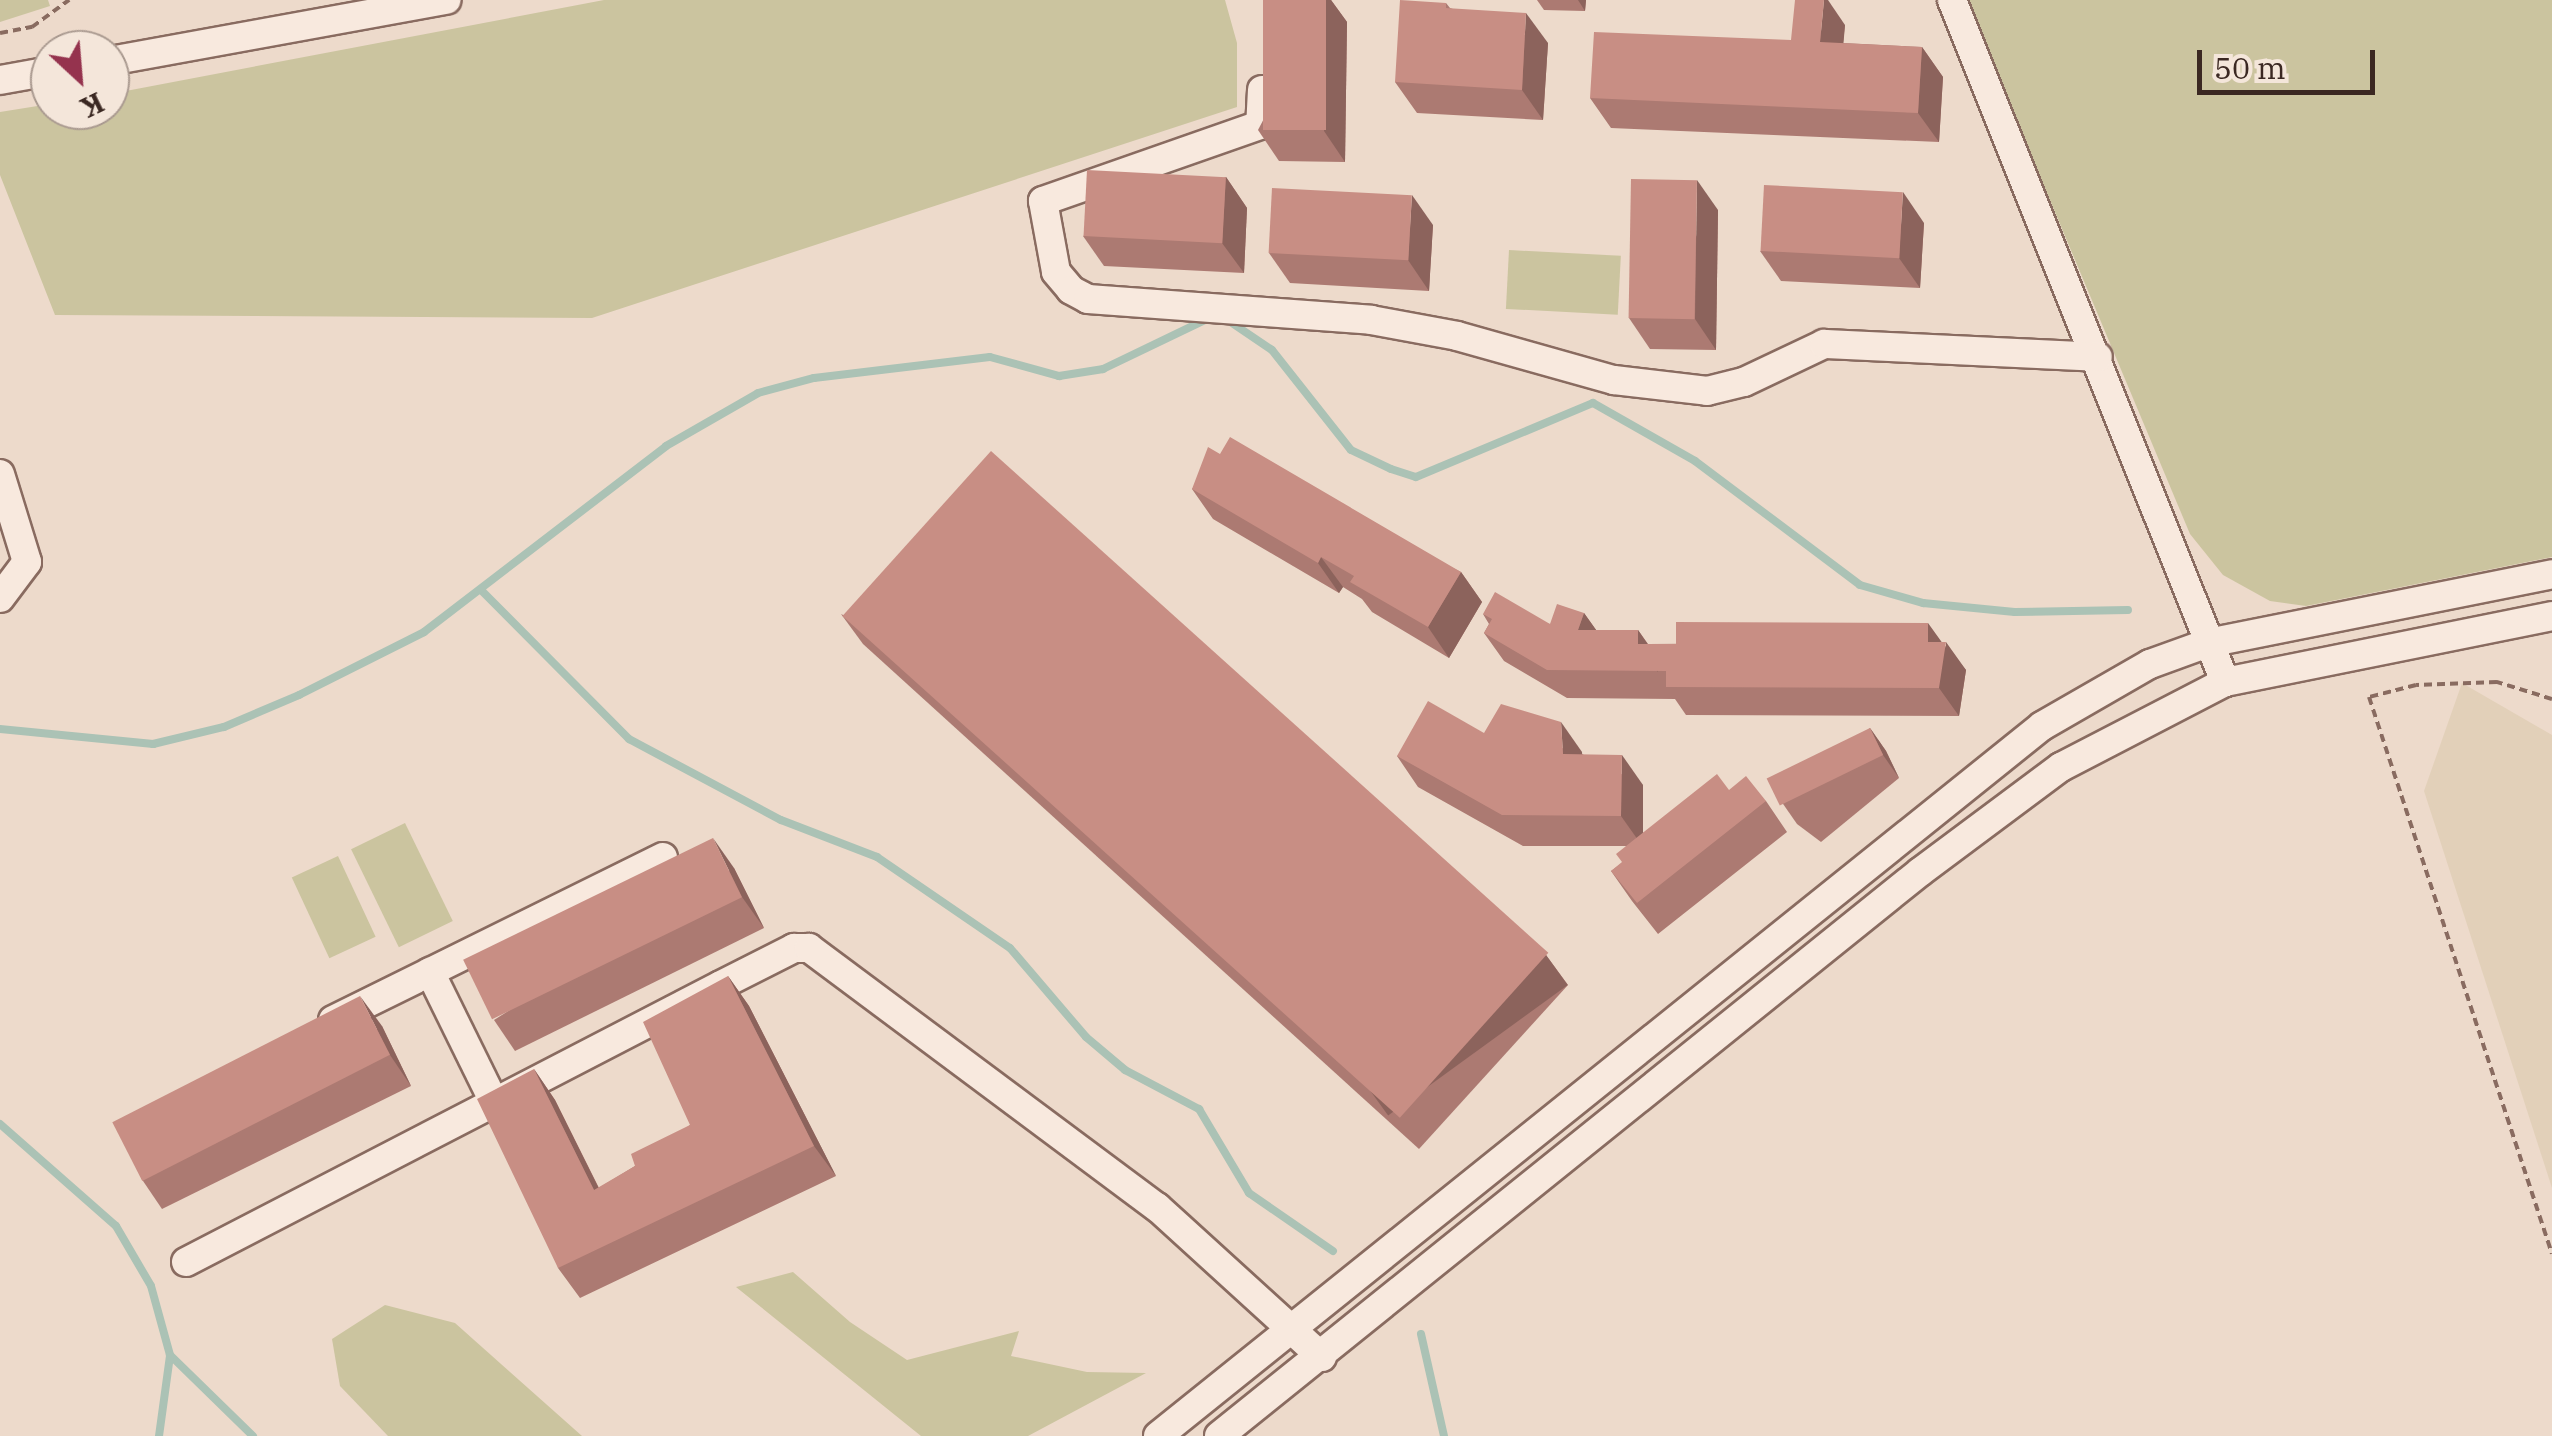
<!DOCTYPE html>
<html>
<head>
<meta charset="utf-8">
<style>
	body { margin:0 }
	#map { position:relative; width:2552px; height:1436px; overflow:hidden; background:#eddacb; font-family:"IBM Plex Serif",serif }
	div>[style] { position:absolute }
	.farmland>* { inset:0; background:#e2d0b9 }
	.green>* { inset:0; background:#cbc49f; transform-origin:0 0 }
	.stream>* { height:8px; margin:-4px; padding:0 4px; transform-origin:4px; border-radius:4px; background:#abc2b5 }
	.path>* { height:4px; margin-top:-2px; transform-origin:0; background:repeating-linear-gradient(90deg,#896b60 0 8px,transparent 0 13px) }
	.roads { filter:drop-shadow(2px 0 #896b60) drop-shadow(-2px 0 #896b60) drop-shadow(0 2px #896b60) drop-shadow(0 -2px #896b60) }
	.minor>* { height:28px; margin:-14px; padding:0 14px; transform-origin:14px; border-radius:14px; background:#f8e9de }
	.wall>* { inset:0; background:#ac7a72 }
	.shaded-wall>* { inset:0; background:#8c635c; transform-origin:0 0 }
	.building>* { inset:0; background:#c88e84; transform-origin:0 0 }
	span { translate:-50% -50%; white-space:nowrap; text-align:center; line-height:1.15; -webkit-text-stroke:9px #f4e6da; paint-order:stroke }
	.north { position:absolute; left:30px; top:30px; width:100px; height:100px; box-sizing:border-box; background:#f4e6da; border:2px solid #aa9a90; border-radius:50%; rotate:154deg; font-size:28px; font-weight:700; line-height:40px; text-align:center; color:#3b2822 }
	.north::after { content:''; display:block; margin:auto; width:35px; height:45px; background:#95334e; clip-path:polygon(50% 0,100% 100%,50% 72%,0 100%) }
	.scale { position:absolute; left:2197px; top:50px; width:178px; height:45px; box-sizing:border-box; border:5px solid #3b2822; border-top:0; padding-left:12px; font-size:30px; line-height:35px; white-space:nowrap; color:#3b2822; -webkit-text-stroke:8px #f4e6da; paint-order:stroke }
</style>
</head>
<body>
<div id="map">
	<div class="farmland">
		<i style="clip-path:polygon(2462px 683px,2552px 735px,2552px 1188px,2424px 791px)"></i>
	</div>
	<div class="green">
		<i style="clip-path:polygon(0 0,48px 0,50px 6px,0 22px)"></i>
		<i style="clip-path:polygon(604px 0,1225px 0,1237px 43px,1237px 107px,592px 318px,55px 315px,0 175px,0 112px,50px 104px,50px 110px,110px 110px,110px 94px)"></i>
		<i style="clip-path:polygon(1966px 0,2552px 0,2552px 557px,2306px 606px,2270px 601px,2223px 575px,2190px 534px)"></i>
		<i style="left:1509px;top:250px;width:112px;height:59px;rotate:3deg"></i>
		<i style="left:405px;top:823px;width:109px;height:60px;rotate:64deg"></i>
		<i style="left:338px;top:856px;width:89px;height:51px;rotate:65deg"></i>
		<i style="clip-path:polygon(793px 1272px,850px 1322px,907px 1360px,1019px 1331px,1011px 1356px,1087px 1372px,1146px 1373px,1028px 1436px,921px 1436px,736px 1287px)"></i>
		<i style="clip-path:polygon(385px 1305px,455px 1323px,582px 1436px,388px 1436px,340px 1386px,332px 1339px)"></i>
	</div>
	<div class="stream">
		<i style="left:1232px;top:323px;width:48px;rotate:34deg"></i>
		<i style="left:1272px;top:350px;width:127px;rotate:51.7deg"></i>
		<i style="left:1351px;top:450px;width:44px;rotate:25.4deg"></i>
		<i style="left:1391px;top:469px;width:26px;rotate:18deg"></i>
		<i style="left:1416px;top:477px;width:192px;rotate:-22.7deg"></i>
		<i style="left:1593px;top:403px;width:117px;rotate:29.6deg"></i>
		<i style="left:1695px;top:461px;width:206px;rotate:36.9deg"></i>
		<i style="left:1860px;top:585px;width:66px;rotate:15.9deg"></i>
		<i style="left:1923px;top:603px;width:92px;rotate:5.6deg"></i>
		<i style="left:2015px;top:612px;width:113px;rotate:-1deg"></i>
		<i style="left:482px;top:591px;width:209px;rotate:45.2deg"></i>
		<i style="left:629px;top:739px;width:172px;rotate:28.1deg"></i>
		<i style="left:781px;top:820px;width:103px;rotate:21.1deg"></i>
		<i style="left:877px;top:857px;width:161px;rotate:34.4deg"></i>
		<i style="left:1010px;top:948px;width:117px;rotate:49.5deg"></i>
		<i style="left:1086px;top:1037px;width:51px;rotate:40.2deg"></i>
		<i style="left:1125px;top:1070px;width:84px;rotate:27.8deg"></i>
		<i style="left:1199px;top:1109px;width:98px;rotate:59.2deg"></i>
		<i style="left:1249px;top:1193px;width:102px;rotate:34.6deg"></i>
		<i style="left:0;top:729px;width:154px;rotate:5.6deg"></i>
		<i style="left:153px;top:744px;width:73px;rotate:-13.5deg"></i>
		<i style="left:224px;top:727px;width:82px;rotate:-23.1deg"></i>
		<i style="left:299px;top:695px;width:140px;rotate:-26.7deg"></i>
		<i style="left:424px;top:632px;width:305px;rotate:-37.5deg"></i>
		<i style="left:666px;top:446px;width:106px;rotate:-29.9deg"></i>
		<i style="left:758px;top:393px;width:58px;rotate:-15deg"></i>
		<i style="left:814px;top:378px;width:177px;rotate:-6.8deg"></i>
		<i style="left:990px;top:357px;width:72px;rotate:15.4deg"></i>
		<i style="left:1059px;top:376px;width:45px;rotate:-9deg"></i>
		<i style="left:1103px;top:369px;width:118px;rotate:-25.7deg"></i>
		<i style="left:0;top:1124px;width:154px;rotate:41.3deg"></i>
		<i style="left:116px;top:1226px;width:69px;rotate:59.7deg"></i>
		<i style="left:151px;top:1286px;width:72px;rotate:74.6deg"></i>
		<i style="left:170px;top:1355px;width:116px;rotate:44.3deg"></i>
		<i style="left:1421px;top:1334px;width:105px;rotate:77.3deg"></i>
		<i style="left:159px;top:1436px;width:81px;rotate:-82.2deg"></i>
	</div>
	<div class="path">
		<i style="left:0;top:33px;width:33px;rotate:-11deg"></i>
		<i style="left:32px;top:27px;width:46px;rotate:-36.1deg"></i>
		<i style="left:2552px;top:699px;width:58px;rotate:-162.8deg"></i>
		<i style="left:2497px;top:682px;width:81px;rotate:177.9deg"></i>
		<i style="left:2416px;top:685px;width:49px;rotate:165.7deg"></i>
		<i style="left:2369px;top:697px;width:586px;rotate:71.81deg"></i>
	</div>
	<div class="roads">
		<div class="minor">
			<i style="left:1952px;top:0;width:735px;rotate:68.18deg"></i>
			<i style="left:110px;top:61px;width:342px;rotate:-10.3deg"></i>
			<i style="left:0;top:80px;width:51px;rotate:-10.2deg"></i>
			<i style="left:1262px;top:90px;width:35px;rotate:93deg"></i>
			<i style="left:1260px;top:125px;width:230px;rotate:160.7deg"></i>
			<i style="left:1043px;top:201px;width:72px;rotate:79.6deg"></i>
			<i style="left:1056px;top:272px;width:23px;rotate:50deg"></i>
			<i style="left:1071px;top:290px;width:19px;rotate:28deg"></i>
			<i style="left:1088px;top:299px;width:284px;rotate:4.2deg"></i>
			<i style="left:1371px;top:320px;width:87px;rotate:10.5deg"></i>
			<i style="left:1457px;top:336px;width:163px;rotate:15.7deg"></i>
			<i style="left:1614px;top:380px;width:94px;rotate:6.7deg"></i>
			<i style="left:1707px;top:391px;width:38px;rotate:-14deg"></i>
			<i style="left:1744px;top:382px;width:89px;rotate:-25.4deg"></i>
			<i style="left:1824px;top:344px;width:274px;rotate:2.7deg"></i>
			<i style="left:0;top:474px;width:92px;rotate:72.9deg"></i>
			<i style="left:27px;top:562px;width:45px;rotate:126.9deg"></i>
			<i style="left:430px;top:972px;width:145px;rotate:63.8deg"></i>
			<i style="left:333px;top:1020px;width:368px;rotate:-26.3deg"></i>
			<i style="left:186px;top:1262px;width:602px;rotate:-27.37deg"></i>
			<i style="left:721px;top:985px;width:82px;rotate:-26.9deg"></i>
			<i style="left:794px;top:948px;width:15px"></i>
			<i style="left:809px;top:948px;width:434px;rotate:36.7deg"></i>
			<i style="left:1157px;top:1207px;width:223px;rotate:42.3deg"></i>
			<i style="left:1158px;top:1436px;width:1134px;rotate:-38.77deg"></i>
			<i style="left:2042px;top:726px;width:125px;rotate:-29.9deg"></i>
			<i style="left:2150px;top:664px;width:62px;rotate:-19.9deg"></i>
			<i style="left:2208px;top:643px;width:351px;rotate:-11.3deg"></i>
			<i style="left:1219px;top:1436px;width:900px;rotate:-38.82deg"></i>
			<i style="left:1920px;top:872px;width:176px;rotate:-36.7deg"></i>
			<i style="left:2061px;top:767px;width:185px;rotate:-27.4deg"></i>
			<i style="left:2225px;top:682px;width:334px;rotate:-11.4deg"></i>
		</div>
	</div>
	<div class="wall">
		<i style="clip-path:polygon(1326px 0,1331px 0,1347px 22px,1345px 162px,1279px 161px,1258px 130px)"></i>
		<i style="clip-path:polygon(1537px 0,1586px 0,1585px 11px,1544px 10px)"></i>
		<i style="clip-path:polygon(1446px 3px,1450px 8px,1548px 43px,1543px 120px,1417px 113px,1395px 82px)"></i>
		<i style="clip-path:polygon(1845px 25px,1843px 43px,1922px 47px,1943px 77px,1939px 142px,1611px 128px,1590px 98px)"></i>
		<i style="clip-path:polygon(1226px 177px,1247px 208px,1244px 273px,1104px 266px,1083px 236px)"></i>
		<i style="clip-path:polygon(1718px 210px,1716px 350px,1650px 349px,1629px 318px)"></i>
		<i style="clip-path:polygon(1924px 223px,1920px 288px,1781px 281px,1760px 251px)"></i>
		<i style="clip-path:polygon(1433px 225px,1429px 291px,1290px 283px,1269px 253px)"></i>
		<i style="clip-path:polygon(1220px 454px,1461px 572px,1482px 602px,1449px 658px,1372px 612px,1362px 599px,1343px 587px,1339px 593px,1213px 519px,1192px 489px)"></i>
		<i style="clip-path:polygon(1584px 613px,1596px 630px,1638px 630px,1648px 644px,1942px 642px,1966px 670px,1959px 716px,1686px 715px,1675px 699px,1567px 698px,1504px 661px,1484px 633px,1489px 624px,1483px 614px,1550px 624px)"></i>
		<i style="clip-path:polygon(841px 614px,1546px 955px,1568px 985px,1419px 1149px,863px 644px)"></i>
		<i style="clip-path:polygon(1870px 728px,1886px 751px,1899px 778px,1821px 842px,1797px 824px,1781px 801px)"></i>
		<i style="clip-path:polygon(1484px 733px,1582px 752px,1582px 754px,1643px 785px,1643px 833px,1729px 790px,1766px 801px,1787px 832px,1658px 934px,1632px 901px,1611px 871px,1622px 863px,1626px 846px,1523px 846px,1418px 787px,1397px 756px)"></i>
		<i style="clip-path:polygon(734px 868px,764px 928px,515px 1051px,494px 1020px)"></i>
		<i style="clip-path:polygon(728px 976px,749px 1006px,836px 1176px,580px 1298px,558px 1268px,534px 1069px,555px 1100px,599px 1188px,635px 1166px,690px 1125px)"></i>
		<i style="clip-path:polygon(382px 1026px,411px 1086px,162px 1209px,141px 1178px)"></i>
	</div>
	<div class="shaded-wall">
		<i style="clip-path:polygon(1326px 0,1331px 0,1347px 22px,1345px 162px,1324px 131px)"></i>
		<i style="clip-path:polygon(1578px 0,1586px 0,1585px 11px)"></i>
		<i style="clip-path:polygon(1824px 0,1828px 0,1845px 25px,1841px 72px,1820px 42px)"></i>
		<i style="clip-path:polygon(1526px 13px,1548px 43px,1543px 120px,1522px 90px)"></i>
		<i style="clip-path:polygon(1922px 47px,1943px 77px,1939px 142px,1918px 113px)"></i>
		<i style="clip-path:polygon(1226px 177px,1247px 208px,1244px 273px,1222px 243px)"></i>
		<i style="clip-path:polygon(1697px 180px,1718px 210px,1716px 350px,1695px 319px)"></i>
		<i style="clip-path:polygon(1903px 192px,1924px 223px,1920px 288px,1899px 258px)"></i>
		<i style="clip-path:polygon(1412px 195px,1433px 225px,1429px 291px,1408px 260px)"></i>
		<i style="clip-path:polygon(1321px 557px,1343px 587px,1339px 593px,1318px 563px)"></i>
		<i style="clip-path:polygon(1461px 572px,1482px 602px,1449px 658px,1428px 627px)"></i>
		<i style="clip-path:polygon(1584px 613px,1604px 641px,1578px 630px)"></i>
		<i style="clip-path:polygon(1928px 623px,1946px 648px,1946px 642px,1966px 670px,1959px 716px,1939px 688px,1928px 642px)"></i>
		<i style="clip-path:polygon(1638px 630px,1658px 659px,1658px 672px,1638px 644px)"></i>
		<i style="clip-path:polygon(1561px 722px,1582px 752px,1584px 784px,1563px 754px)"></i>
		<i style="clip-path:polygon(1870px 728px,1886px 751px,1899px 778px,1883px 755px)"></i>
		<i style="clip-path:polygon(1622px 755px,1643px 785px,1643px 847px,1621px 816px)"></i>
		<i style="clip-path:polygon(713px 838px,734px 868px,764px 928px,742px 897px)"></i>
		<i style="left:1546px;top:955px;width:37px;height:222px;rotate:54deg"></i>
		<i style="clip-path:polygon(728px 976px,749px 1006px,836px 1176px,814px 1146px)"></i>
		<i style="clip-path:polygon(360px 996px,382px 1026px,411px 1086px,390px 1055px)"></i>
		<i style="clip-path:polygon(534px 1069px,555px 1100px,615px 1221px,594px 1190px)"></i>
	</div>
	<div class="building">
		<i style="left:1263px;top:0;width:63px;height:130px"></i>
		<i style="clip-path:polygon(1400px 0,1446px 3px,1446px 8px,1526px 13px,1522px 90px,1395px 82px)"></i>
		<i style="clip-path:polygon(1795px 0,1824px 0,1820px 42px,1922px 47px,1918px 113px,1590px 98px,1594px 32px,1791px 40px)"></i>
		<i style="left:1087px;top:170px;width:139px;height:66px;rotate:3deg"></i>
		<i style="left:1631px;top:179px;width:66px;height:139px;rotate:1deg"></i>
		<i style="left:1764px;top:185px;width:139px;height:66px;rotate:3deg"></i>
		<i style="left:1272px;top:188px;width:140px;height:65px;rotate:3deg"></i>
		<i style="clip-path:polygon(1230px 437px,1461px 572px,1428px 627px,1350px 582px,1354px 576px,1321px 557px,1318px 563px,1192px 489px,1208px 447px,1220px 454px)"></i>
		<i style="left:991px;top:451px;width:750px;height:222px;rotate:42deg"></i>
		<i style="clip-path:polygon(1495px 592px,1550px 624px,1557px 604px,1584px 613px,1578px 630px,1638px 630px,1638px 644px,1676px 644px,1676px 622px,1928px 623px,1928px 642px,1946px 642px,1939px 688px,1666px 687px,1666px 671px,1547px 670px,1484px 633px,1492px 619px,1483px 614px)"></i>
		<i style="clip-path:polygon(1428px 701px,1484px 733px,1501px 704px,1561px 722px,1563px 754px,1622px 755px,1621px 816px,1502px 815px,1397px 756px)"></i>
		<i style="left:1870px;top:728px;width:30px;height:115px;rotate:64deg"></i>
		<i style="clip-path:polygon(1717px 774px,1729px 790px,1746px 776px,1766px 801px,1637px 903px,1611px 871px,1622px 862px,1616px 854px)"></i>
		<i style="left:713px;top:838px;width:66px;height:278px;rotate:64deg"></i>
		<i style="clip-path:polygon(728px 976px,814px 1146px,558px 1268px,477px 1099px,534px 1069px,594px 1190px,635px 1166px,631px 1154px,690px 1125px,643px 1022px)"></i>
		<i style="left:360px;top:996px;width:66px;height:278px;rotate:63deg"></i>
	</div>
	<div class="north">K</div>
	<div class="scale">50 m</div>
</div>
</body>
</html>
